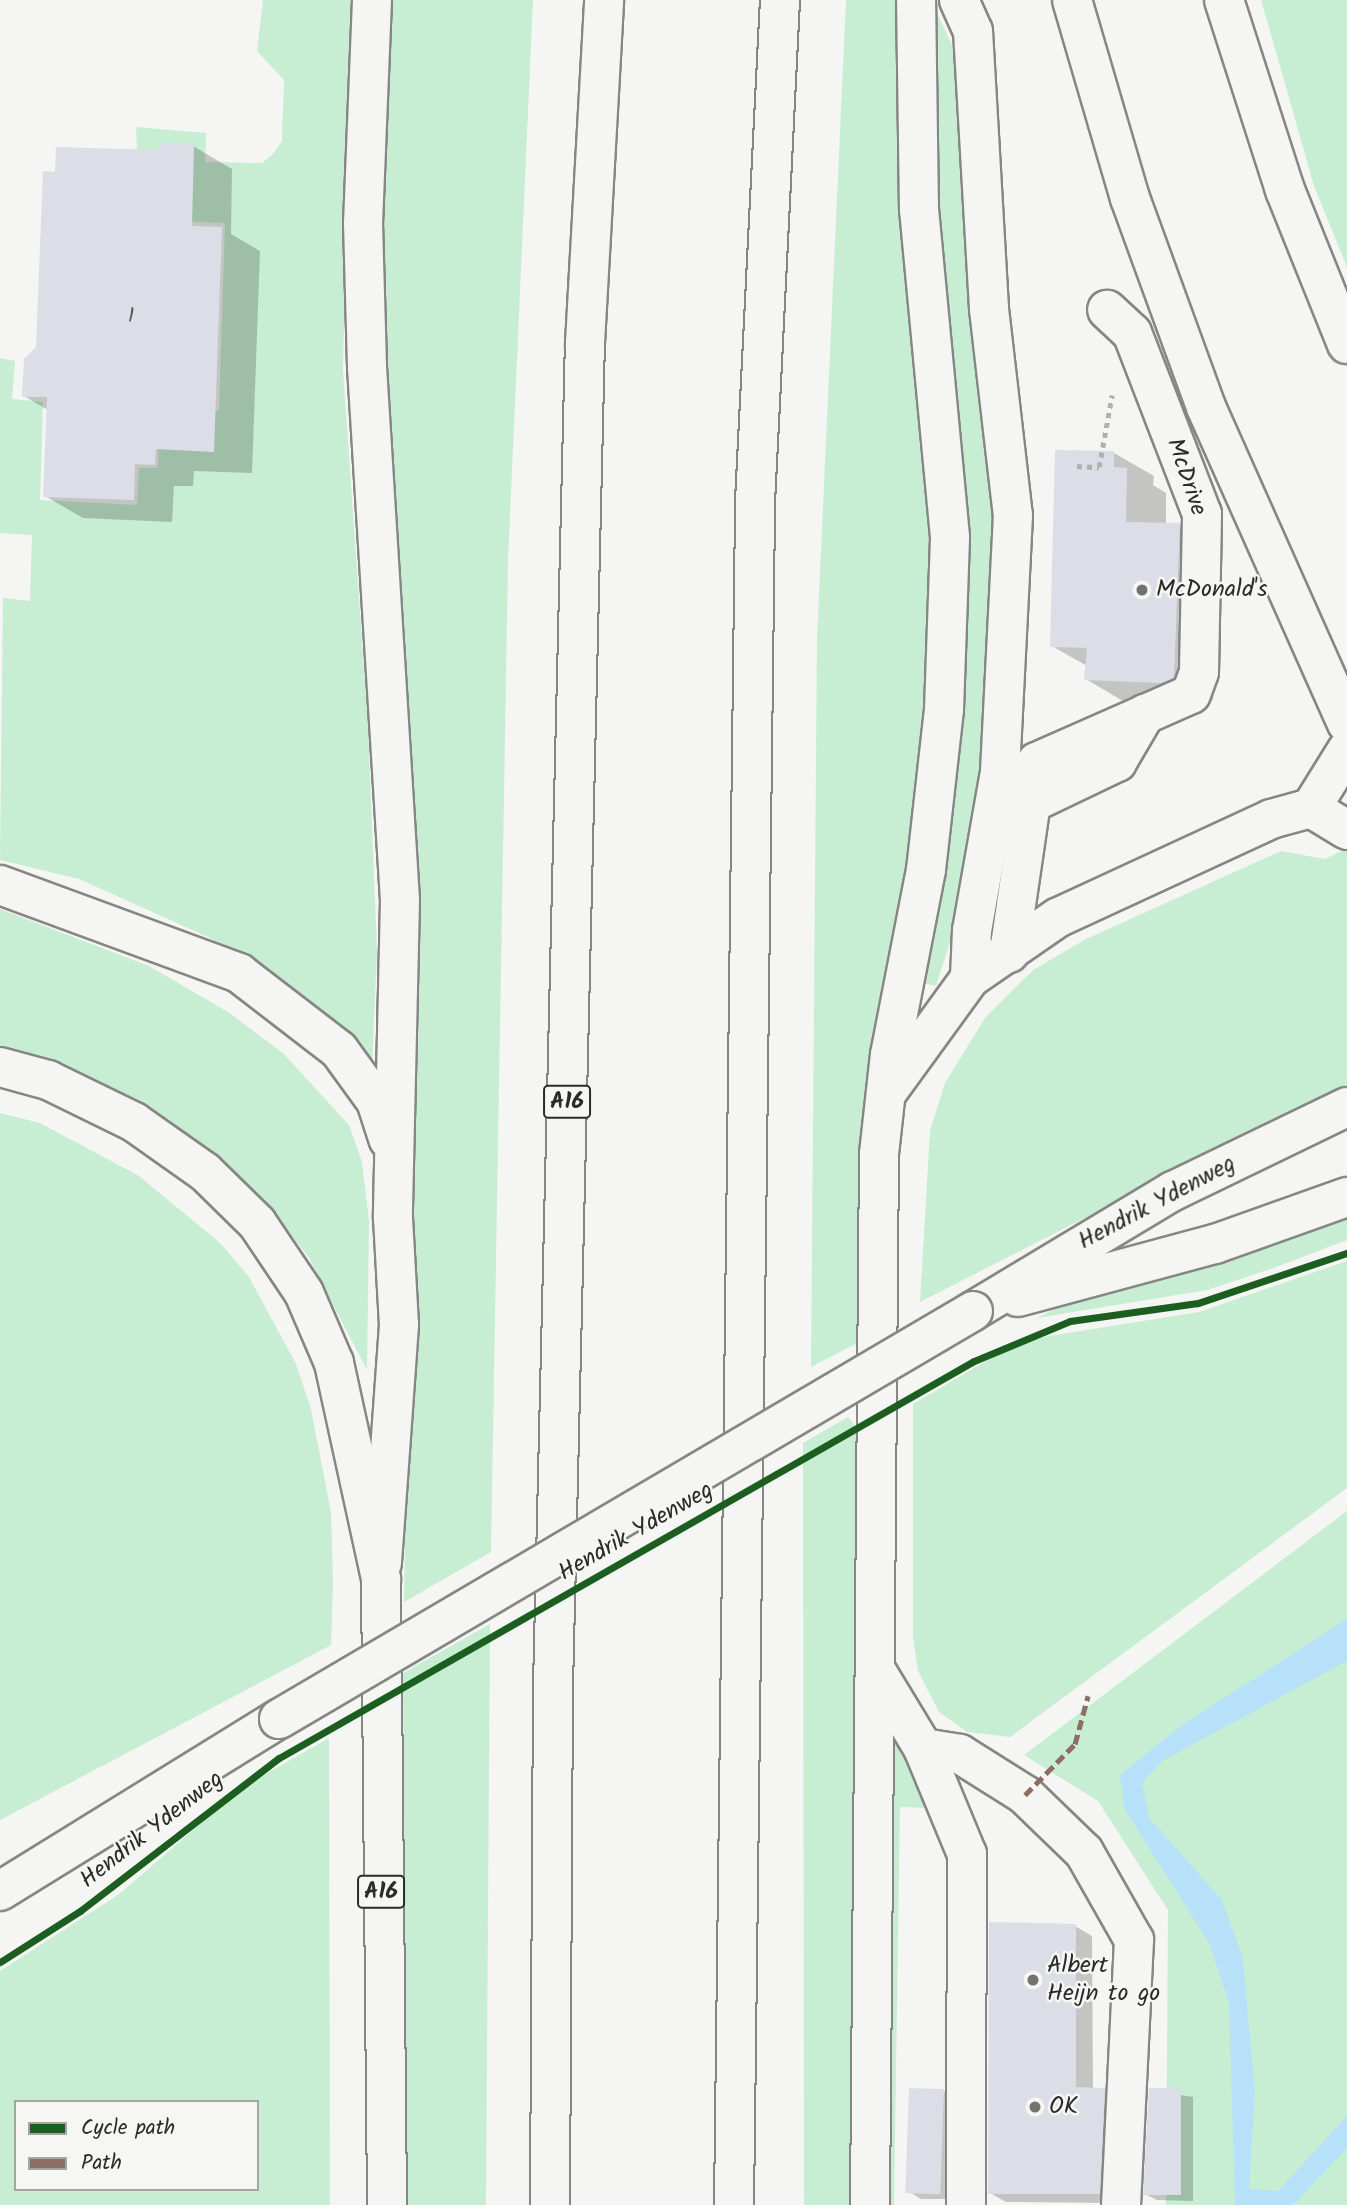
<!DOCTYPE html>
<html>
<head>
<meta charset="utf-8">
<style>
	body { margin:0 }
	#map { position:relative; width:1347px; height:2205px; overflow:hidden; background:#f5f5f3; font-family:Kalam,sans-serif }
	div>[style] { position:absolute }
	.green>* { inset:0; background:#c7eed2 }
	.water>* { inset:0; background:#b6e1f9 }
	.shadow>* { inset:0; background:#0003 }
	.building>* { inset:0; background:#dbdee7; transform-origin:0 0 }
	.path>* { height:4.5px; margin-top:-2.25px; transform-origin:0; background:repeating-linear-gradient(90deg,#b0b0af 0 5px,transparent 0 10px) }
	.roads { filter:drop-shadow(2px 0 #868685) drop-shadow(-2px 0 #868685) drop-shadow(0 2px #868685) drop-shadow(0 -2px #868685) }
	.minor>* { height:38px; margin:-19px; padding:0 19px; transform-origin:19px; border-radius:19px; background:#f5f5f3 }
	.major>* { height:38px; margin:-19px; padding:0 19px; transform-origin:19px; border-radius:19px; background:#f5f5f3 }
	.highway>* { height:38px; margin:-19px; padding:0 19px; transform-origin:19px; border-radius:19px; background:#f5f5f3 }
	.bridges { filter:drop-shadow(2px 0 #868685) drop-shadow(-2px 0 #868685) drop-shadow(0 2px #868685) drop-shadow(0 -2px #868685) }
	.major-bridge>* { height:38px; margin:-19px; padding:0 19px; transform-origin:19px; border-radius:19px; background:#f5f5f3 }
	.quiet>* { height:5px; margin-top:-2.5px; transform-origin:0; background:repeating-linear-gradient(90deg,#8d6e63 0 10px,transparent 0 15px) }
	.cycleway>* { height:7px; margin:-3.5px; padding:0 3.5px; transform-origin:3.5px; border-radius:3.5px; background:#1b5e20 }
	.dots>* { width:19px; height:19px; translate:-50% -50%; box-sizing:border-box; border:4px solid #f6f6f2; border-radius:50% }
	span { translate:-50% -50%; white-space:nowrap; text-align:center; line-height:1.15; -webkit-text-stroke:5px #f6f6f2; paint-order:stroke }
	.number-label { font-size:21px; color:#57585a }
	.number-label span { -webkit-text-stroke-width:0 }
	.shield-label span { padding:2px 5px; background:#f6f6f2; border:2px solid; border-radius:5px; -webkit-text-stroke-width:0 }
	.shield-label { font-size:23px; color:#2b2b2b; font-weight:700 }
	.street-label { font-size:24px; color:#2b2b2b }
	.poi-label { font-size:24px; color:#2b2b2b }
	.left { translate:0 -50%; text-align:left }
	.legend { position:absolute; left:14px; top:2100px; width:245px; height:91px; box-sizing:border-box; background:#f6f6f2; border:2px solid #a5a5a2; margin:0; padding:9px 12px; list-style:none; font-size:21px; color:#2b2b2b }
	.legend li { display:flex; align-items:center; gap:14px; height:35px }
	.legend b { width:35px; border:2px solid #a5a5a2 }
</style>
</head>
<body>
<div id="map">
	<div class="green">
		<i style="clip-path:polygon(263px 0,351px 0,343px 370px,368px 726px,377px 952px,372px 1066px,292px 989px,210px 938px,79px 879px,0 860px,3px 598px,30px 601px,32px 535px,0 533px,0 358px,15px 361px,12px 399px,43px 402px,40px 500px,137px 505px,139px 468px,158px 468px,160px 407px,219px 411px,225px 223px,150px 220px,138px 171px,136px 127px,206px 133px,205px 162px,262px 163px,273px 154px,282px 141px,284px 80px,257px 51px)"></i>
		<i style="clip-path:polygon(386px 0,533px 0,508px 560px,491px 1552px,404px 1602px,412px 1131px,376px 201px)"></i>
		<i style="clip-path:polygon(846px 0,903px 0,933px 546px,925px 754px,863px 1340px,811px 1367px,817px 639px)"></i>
		<i style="clip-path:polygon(1261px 0,1347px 0,1347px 267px,1314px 186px)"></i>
		<i style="clip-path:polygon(936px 11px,961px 64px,963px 210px,989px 442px,994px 566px,984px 783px,961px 908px,936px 986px,923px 983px,931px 911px)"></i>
		<i style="clip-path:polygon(1347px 848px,1347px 1084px,920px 1302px,930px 1131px,945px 1083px,985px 1018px,1033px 970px,1086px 939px,1281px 851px,1325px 859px)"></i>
		<i style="clip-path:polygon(0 909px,149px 966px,228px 1012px,283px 1053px,349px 1125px,362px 1162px,369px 1221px,367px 1370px,309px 1258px,270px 1206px,211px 1150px,91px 1078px,0 1050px)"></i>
		<i style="clip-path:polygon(0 1113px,40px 1123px,139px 1176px,220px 1243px,249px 1277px,296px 1364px,311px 1409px,331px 1513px,333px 1581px,331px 1645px,0 1820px)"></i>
		<i style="clip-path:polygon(1347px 1212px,1347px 1240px,1271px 1269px,1207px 1290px,1037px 1318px,1110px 1281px)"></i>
		<i style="clip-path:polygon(1347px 1261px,1347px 1488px,1010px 1737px,967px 1732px,939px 1712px,918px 1671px,913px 1637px,913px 1404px,1000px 1353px,1043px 1337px,1199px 1312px)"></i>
		<i style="clip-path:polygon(848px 1417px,862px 1435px,852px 2205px,804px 2205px,803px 1443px)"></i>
		<i style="clip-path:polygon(1347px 1511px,1347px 2205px,1166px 2205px,1168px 1910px,1098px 1801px,1024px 1755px)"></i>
		<i style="clip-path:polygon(490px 1624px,486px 2205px,407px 2205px,403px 1673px)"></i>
		<i style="clip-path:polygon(891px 1735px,934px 1808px,900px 1807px,894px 2205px,885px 2205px)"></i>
		<i style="clip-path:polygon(evenodd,329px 1738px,330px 2205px,0 2205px,0 1971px,118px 1895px,243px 1787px,329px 1738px,16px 2102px,257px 2102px,257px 2189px,16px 2189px,16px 2102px)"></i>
	</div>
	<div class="water">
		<i style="clip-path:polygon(1347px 1619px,1347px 1661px,1162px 1761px,1142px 1783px,1149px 1818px,1222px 1900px,1243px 1959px,1255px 2092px,1249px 2189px,1278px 2191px,1347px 2116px,1347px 2148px,1293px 2205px,1235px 2205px,1229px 2002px,1209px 1943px,1124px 1808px,1120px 1775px,1182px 1725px)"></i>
	</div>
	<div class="shadow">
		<i style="clip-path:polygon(193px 146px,232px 169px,231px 234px,260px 251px,252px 473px,194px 471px,193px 486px,174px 486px,172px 522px,83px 518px,45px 496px,48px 410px,24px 396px,38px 348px,57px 174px)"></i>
		<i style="clip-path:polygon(1114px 453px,1154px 476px,1153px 485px,1166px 493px,1166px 525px,1179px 525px,1220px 548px,1213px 700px,1202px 705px,1126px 703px,1086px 679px,1087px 666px,1052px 646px)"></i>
		<i style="clip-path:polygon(1075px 1926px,1092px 1936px,1093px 2089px,1121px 2099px,1116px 2203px,1006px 2202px,990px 2193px)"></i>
		<i style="clip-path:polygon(1150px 2090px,1193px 2097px,1193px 2201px,1157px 2200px,1145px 2194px)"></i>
		<i style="clip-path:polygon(944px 2091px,956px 2098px,955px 2199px,921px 2199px,910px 2192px)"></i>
	</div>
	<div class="building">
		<i style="clip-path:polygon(160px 143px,194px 145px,192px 226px,222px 227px,214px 452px,156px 449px,155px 465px,135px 464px,134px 500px,43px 497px,47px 397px,22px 397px,24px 359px,36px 347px,43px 171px,55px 172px,56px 147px,160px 150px)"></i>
		<i style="clip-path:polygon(1055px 450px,1114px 451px,1114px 467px,1127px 468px,1126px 522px,1180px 523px,1174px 678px,1161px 683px,1084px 680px,1087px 648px,1050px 647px)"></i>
		<i style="clip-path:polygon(989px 1922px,1076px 1924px,1076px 2087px,1105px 2088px,1100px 2194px,988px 2194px)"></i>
		<i style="left:909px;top:2088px;width:35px;height:105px;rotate:2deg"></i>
		<i style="clip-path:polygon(1149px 2088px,1181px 2088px,1181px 2195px,1143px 2195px)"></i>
	</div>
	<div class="path">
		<i style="left:1077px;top:466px;width:22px;rotate:3deg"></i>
		<i style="left:1099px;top:467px;width:73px;rotate:-79.8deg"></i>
	</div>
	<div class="roads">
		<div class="minor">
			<i style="left:372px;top:0;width:223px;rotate:92.3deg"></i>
			<i style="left:363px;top:223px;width:144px;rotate:88.4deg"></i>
			<i style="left:367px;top:367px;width:534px;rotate:86.46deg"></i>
			<i style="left:400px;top:900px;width:318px;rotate:91.3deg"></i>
			<i style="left:393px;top:1218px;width:107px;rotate:86.8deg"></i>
			<i style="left:399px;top:1325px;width:239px;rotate:94.1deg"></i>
			<i style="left:959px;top:0;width:34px;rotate:66deg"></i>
			<i style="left:973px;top:31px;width:278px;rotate:86.7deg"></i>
			<i style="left:989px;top:309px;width:207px;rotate:83.4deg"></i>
			<i style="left:1013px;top:515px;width:257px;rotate:92.9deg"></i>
			<i style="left:1000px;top:772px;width:160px;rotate:100deg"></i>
			<i style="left:972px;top:930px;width:48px;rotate:92.4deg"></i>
			<i style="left:1072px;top:0;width:206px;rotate:73.7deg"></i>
			<i style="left:1130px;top:198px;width:222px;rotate:70deg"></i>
			<i style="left:1206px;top:407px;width:346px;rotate:66deg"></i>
			<i style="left:1224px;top:0;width:200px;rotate:72.2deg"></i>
			<i style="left:1285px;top:190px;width:166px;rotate:68.1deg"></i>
			<i style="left:1027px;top:805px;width:100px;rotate:-25.5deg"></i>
			<i style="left:1117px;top:762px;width:56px;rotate:-59.7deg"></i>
			<i style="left:1311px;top:808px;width:68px;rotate:-58.2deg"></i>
			<i style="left:0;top:885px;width:255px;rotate:20.2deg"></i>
			<i style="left:239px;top:973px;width:126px;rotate:37.6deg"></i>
			<i style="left:339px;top:1050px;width:63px;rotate:54deg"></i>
			<i style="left:376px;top:1101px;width:40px;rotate:72deg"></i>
			<i style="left:1009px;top:953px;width:193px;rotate:-81.7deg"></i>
			<i style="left:1037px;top:762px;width:168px;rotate:-23.8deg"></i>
			<i style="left:1191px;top:694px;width:23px;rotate:-70deg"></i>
			<i style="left:1199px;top:672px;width:158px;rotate:-88.9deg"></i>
			<i style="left:1202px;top:514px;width:194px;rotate:-111.1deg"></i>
			<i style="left:1132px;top:333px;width:34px;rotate:-137deg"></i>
			<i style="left:888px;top:1091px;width:140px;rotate:-54deg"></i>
			<i style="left:970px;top:978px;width:106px;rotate:-34.6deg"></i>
			<i style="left:1057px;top:918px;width:236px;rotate:-24.8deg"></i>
			<i style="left:1271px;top:819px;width:41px;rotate:-15.4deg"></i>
			<i style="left:1311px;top:808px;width:42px;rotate:31.4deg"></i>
			<i style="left:877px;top:1672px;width:89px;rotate:58.8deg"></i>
			<i style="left:923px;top:1748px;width:115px;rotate:67.5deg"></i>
			<i style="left:967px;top:1854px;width:351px;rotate:90.2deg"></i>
			<i style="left:923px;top:1748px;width:37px;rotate:9deg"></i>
			<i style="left:960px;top:1754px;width:77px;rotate:32.2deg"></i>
			<i style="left:1025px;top:1795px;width:82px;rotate:44deg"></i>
			<i style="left:1084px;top:1852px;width:101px;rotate:60.4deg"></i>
			<i style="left:1134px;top:1940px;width:265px;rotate:92.8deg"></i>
			<i style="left:870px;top:2205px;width:1051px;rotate:-89.51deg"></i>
			<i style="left:879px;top:1154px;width:100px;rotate:-83.7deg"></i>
			<i style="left:890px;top:1055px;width:188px;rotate:-79deg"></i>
			<i style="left:926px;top:870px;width:161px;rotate:-83.6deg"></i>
			<i style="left:944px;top:710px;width:173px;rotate:-88deg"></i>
			<i style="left:950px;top:537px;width:328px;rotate:-95.4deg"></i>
			<i style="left:919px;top:210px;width:210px;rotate:-90.8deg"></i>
		</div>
		<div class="major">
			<i style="left:1018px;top:1297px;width:204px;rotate:-15.1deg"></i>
			<i style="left:1215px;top:1244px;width:140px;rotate:-19.6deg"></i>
			<i style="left:973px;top:1311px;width:233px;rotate:-31deg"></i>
			<i style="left:1173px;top:1191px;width:193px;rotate:-25.8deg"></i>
			<i style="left:0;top:1891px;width:328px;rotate:-31.7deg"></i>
		</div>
		<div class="highway">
			<i style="left:0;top:1067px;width:50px;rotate:15.2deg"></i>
			<i style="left:48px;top:1080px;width:96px;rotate:26deg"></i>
			<i style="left:134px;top:1122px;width:87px;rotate:35.2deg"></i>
			<i style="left:205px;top:1172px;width:73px;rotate:44.4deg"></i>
			<i style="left:257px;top:1223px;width:84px;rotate:56.1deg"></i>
			<i style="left:304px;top:1293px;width:76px;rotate:66.8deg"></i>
			<i style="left:334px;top:1363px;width:221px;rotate:77.7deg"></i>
			<i style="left:381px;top:1579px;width:626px;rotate:89.45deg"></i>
			<i style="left:550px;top:2205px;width:518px;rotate:-89.67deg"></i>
			<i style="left:553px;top:1687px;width:1344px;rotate:-88.64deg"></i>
			<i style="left:585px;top:343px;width:344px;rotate:-86.8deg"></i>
			<i style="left:734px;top:2205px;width:1703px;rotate:-89.29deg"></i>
			<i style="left:755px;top:502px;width:503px;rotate:-87.15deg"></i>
		</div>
	</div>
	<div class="bridges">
		<div class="major-bridge">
			<i style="left:279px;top:1719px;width:805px;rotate:-30.45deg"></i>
		</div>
	</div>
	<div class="quiet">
		<i style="left:1025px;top:1795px;width:71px;rotate:-45.6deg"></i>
		<i style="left:1075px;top:1744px;width:50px;rotate:-74.8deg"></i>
	</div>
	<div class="cycleway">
		<i style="left:0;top:1962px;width:95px;rotate:-32.5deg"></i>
		<i style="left:80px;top:1911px;width:251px;rotate:-37.6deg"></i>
		<i style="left:279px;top:1758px;width:800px;rotate:-29.74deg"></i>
		<i style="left:974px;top:1361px;width:104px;rotate:-22.6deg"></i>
		<i style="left:1070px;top:1321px;width:129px;rotate:-8deg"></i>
		<i style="left:1198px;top:1303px;width:157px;rotate:-18.6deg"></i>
	</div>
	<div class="dots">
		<i style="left:1142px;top:590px;background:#727271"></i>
		<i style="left:1033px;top:1980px;background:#727271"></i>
		<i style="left:1035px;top:2107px;background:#727271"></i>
	</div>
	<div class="number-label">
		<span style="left:131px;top:317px">1</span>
	</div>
	<div class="shield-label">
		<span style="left:567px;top:1102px">A16</span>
		<span style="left:381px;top:1892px">A16</span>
	</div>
	<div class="street-label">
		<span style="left:1186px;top:477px;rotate:71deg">McDrive</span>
		<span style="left:1157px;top:1203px;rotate:-28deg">Hendrik Ydenweg</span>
		<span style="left:636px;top:1532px;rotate:-30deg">Hendrik Ydenweg</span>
		<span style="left:152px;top:1830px;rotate:-38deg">Hendrik Ydenweg</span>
	</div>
	<div class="poi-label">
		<span class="left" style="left:1156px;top:590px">McDonald's</span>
		<span class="left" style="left:1047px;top:1980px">Albert<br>Heijn to go</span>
		<span class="left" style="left:1049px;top:2107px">OK</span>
	</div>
	<ul class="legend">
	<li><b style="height:9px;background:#1b5e20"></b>Cycle path</li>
	<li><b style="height:9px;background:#8d6e63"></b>Path</li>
	</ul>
</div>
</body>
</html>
